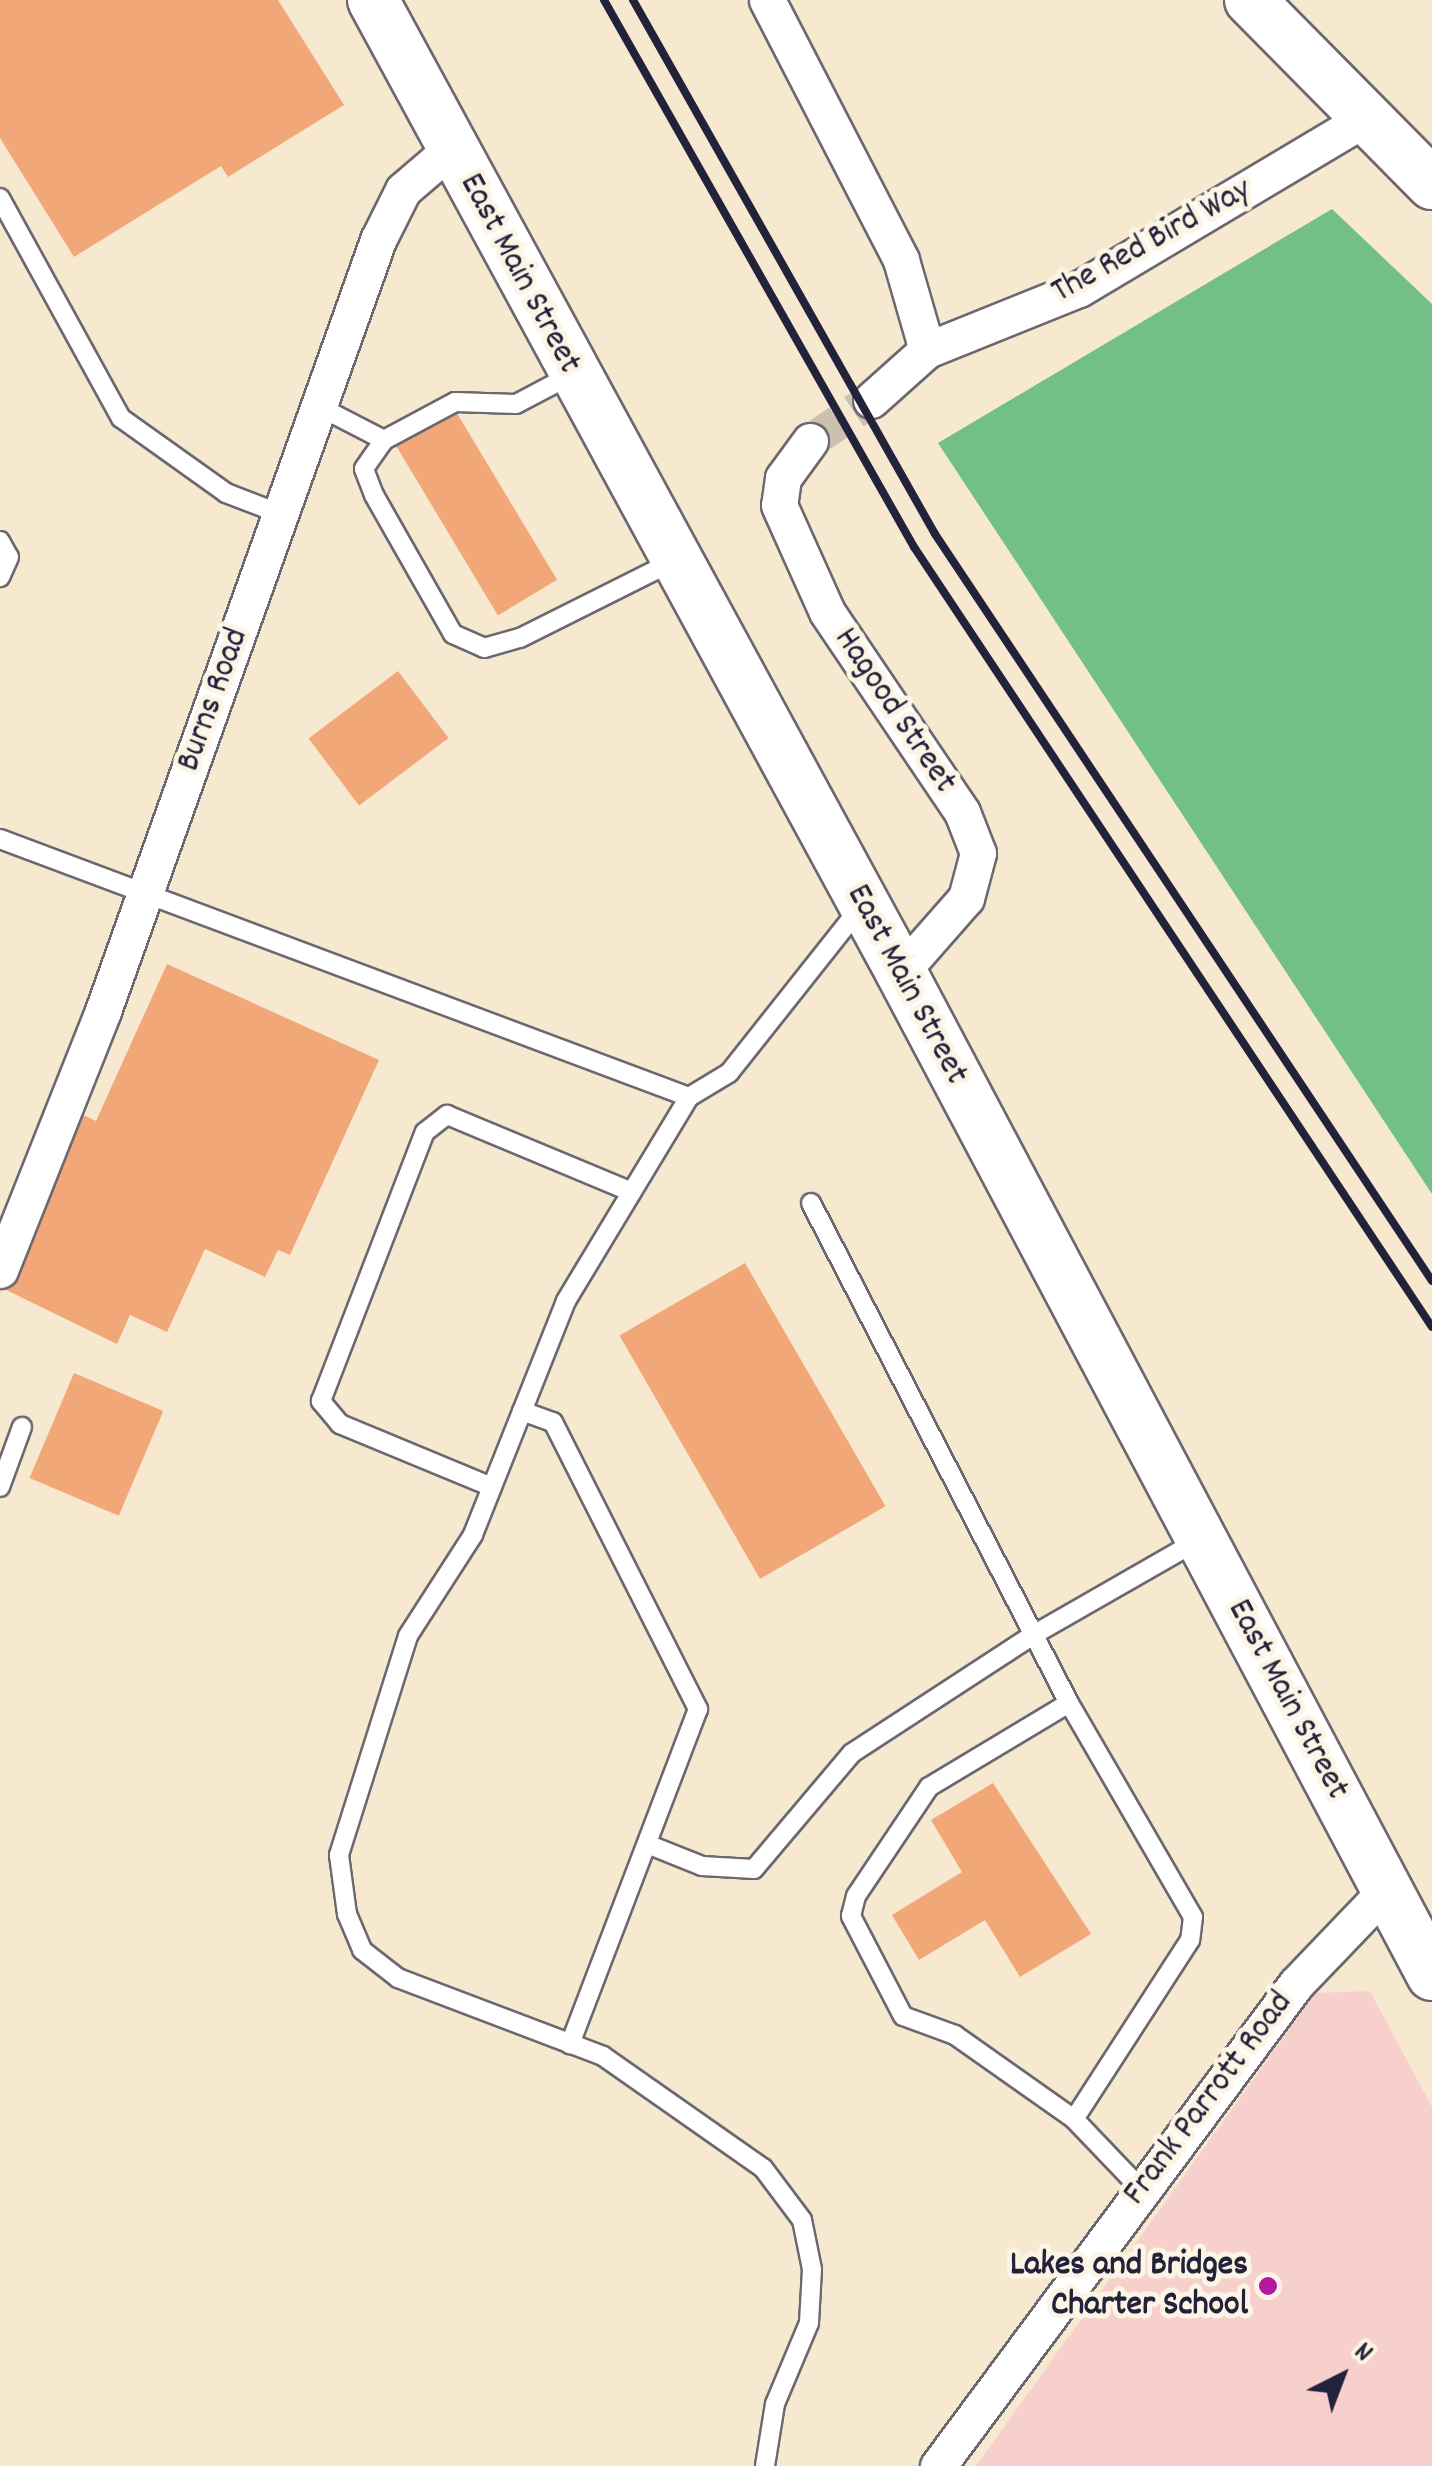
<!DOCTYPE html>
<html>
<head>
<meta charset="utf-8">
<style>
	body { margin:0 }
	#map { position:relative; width:1432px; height:2466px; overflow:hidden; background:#f6e9cf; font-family:Dekko,sans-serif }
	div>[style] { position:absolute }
	.built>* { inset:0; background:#f7d0ce }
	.forest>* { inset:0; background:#72bf87 }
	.building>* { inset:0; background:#f2a778; transform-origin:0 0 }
	.street-tunnel>* { height:35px; margin-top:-17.5px; transform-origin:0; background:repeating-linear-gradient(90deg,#ccc1b1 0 35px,transparent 0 53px) }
	.roads { filter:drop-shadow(2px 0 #6c686f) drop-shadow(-2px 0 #6c686f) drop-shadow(0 2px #6c686f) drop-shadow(0 -2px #6c686f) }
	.lane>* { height:18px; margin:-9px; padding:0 9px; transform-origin:9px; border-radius:9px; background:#fff }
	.street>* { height:35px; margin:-17.5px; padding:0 17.5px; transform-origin:17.5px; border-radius:17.5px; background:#fff }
	.secondary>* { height:50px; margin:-25px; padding:0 25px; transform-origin:25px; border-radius:25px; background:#fff }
	.rail>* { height:8px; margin:-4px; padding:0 4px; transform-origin:4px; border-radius:4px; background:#22223b }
	.dots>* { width:28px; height:28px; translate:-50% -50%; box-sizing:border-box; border:5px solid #fcf5e5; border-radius:50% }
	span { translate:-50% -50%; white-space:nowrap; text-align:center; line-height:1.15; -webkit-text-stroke:10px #fcf5e5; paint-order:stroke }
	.street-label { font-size:35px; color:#22223b }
	.poi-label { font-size:35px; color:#22223b; font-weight:700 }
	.right { translate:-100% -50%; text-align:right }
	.north { position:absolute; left:1292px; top:2326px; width:100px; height:100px; -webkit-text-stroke:8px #fcf5e5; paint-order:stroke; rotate:42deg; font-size:28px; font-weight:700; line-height:40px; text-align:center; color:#22223b }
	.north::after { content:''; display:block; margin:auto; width:35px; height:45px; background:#22223b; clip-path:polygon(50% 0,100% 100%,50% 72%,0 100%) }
</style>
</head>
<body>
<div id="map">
	<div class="built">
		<i style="clip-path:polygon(1370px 1991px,1432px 2107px,1432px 2466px,976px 2466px,1315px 1993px)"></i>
	</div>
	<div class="forest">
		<i style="clip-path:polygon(1332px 209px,1432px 304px,1432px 1194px,938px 443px)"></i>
	</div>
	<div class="building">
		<i style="clip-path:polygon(0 0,278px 0,344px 105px,228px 177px,221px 166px,74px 257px,0 138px)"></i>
		<i style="left:452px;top:405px;width:204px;height:69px;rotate:59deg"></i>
		<i style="left:398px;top:671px;width:84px;height:112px;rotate:53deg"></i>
		<i style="clip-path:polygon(167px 964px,379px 1060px,290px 1255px,278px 1250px,265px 1277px,205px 1249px,167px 1332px,130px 1315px,117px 1344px,0 1287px,79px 1113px,96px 1121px)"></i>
		<i style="left:745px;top:1263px;width:281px;height:145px;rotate:60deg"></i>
		<i style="left:74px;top:1373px;width:97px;height:114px;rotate:23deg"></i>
		<i style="clip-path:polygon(993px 1783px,1091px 1934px,1020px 1977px,985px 1920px,919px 1960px,892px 1915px,962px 1872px,931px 1820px)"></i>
	</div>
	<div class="street-tunnel">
		<i style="left:810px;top:441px;width:73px;rotate:-33.9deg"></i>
	</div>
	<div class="roads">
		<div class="lane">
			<i style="left:0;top:198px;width:251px;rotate:61.2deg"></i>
			<i style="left:121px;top:418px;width:129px;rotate:35.5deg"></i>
			<i style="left:226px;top:493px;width:59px;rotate:20.9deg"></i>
			<i style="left:573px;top:374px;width:64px;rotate:152.2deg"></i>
			<i style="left:516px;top:404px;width:61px;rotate:-178.1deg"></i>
			<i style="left:455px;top:402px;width:81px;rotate:151.8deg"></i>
			<i style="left:384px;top:440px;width:35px;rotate:125deg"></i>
			<i style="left:364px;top:469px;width:28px;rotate:69deg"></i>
			<i style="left:374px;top:495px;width:160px;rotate:60.4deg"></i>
			<i style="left:453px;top:634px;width:34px;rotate:24deg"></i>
			<i style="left:484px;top:648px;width:37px;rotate:-16deg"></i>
			<i style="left:520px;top:638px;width:172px;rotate:-26.6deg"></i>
			<i style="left:320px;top:407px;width:72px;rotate:27.3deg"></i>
			<i style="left:0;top:541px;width:18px;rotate:61deg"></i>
			<i style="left:9px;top:557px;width:22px;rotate:114deg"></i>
			<i style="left:0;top:839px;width:736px;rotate:20.53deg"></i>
			<i style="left:689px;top:1097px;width:47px;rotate:-31deg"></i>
			<i style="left:729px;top:1073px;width:211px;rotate:-51.6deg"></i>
			<i style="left:689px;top:1097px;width:238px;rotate:121.1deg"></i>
			<i style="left:566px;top:1301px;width:252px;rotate:111.7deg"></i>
			<i style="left:473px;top:1535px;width:120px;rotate:122.8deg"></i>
			<i style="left:408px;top:1636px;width:230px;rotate:107.5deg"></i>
			<i style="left:339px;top:1855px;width:60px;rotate:82.3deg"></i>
			<i style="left:347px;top:1914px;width:39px;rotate:67deg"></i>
			<i style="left:362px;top:1950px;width:46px;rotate:37.9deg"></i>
			<i style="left:398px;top:1978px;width:219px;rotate:20.8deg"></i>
			<i style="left:603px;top:2056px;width:195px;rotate:35deg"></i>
			<i style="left:763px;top:2168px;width:65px;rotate:53.1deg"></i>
			<i style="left:802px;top:2220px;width:50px;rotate:78.5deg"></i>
			<i style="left:812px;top:2269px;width:54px;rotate:93.2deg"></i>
			<i style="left:809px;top:2323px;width:88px;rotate:112.8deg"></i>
			<i style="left:775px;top:2404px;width:63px;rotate:99.2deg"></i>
			<i style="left:811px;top:1203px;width:563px;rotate:62.71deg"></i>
			<i style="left:522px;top:1411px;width:33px;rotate:20deg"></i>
			<i style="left:553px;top:1422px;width:322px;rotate:63.2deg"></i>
			<i style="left:698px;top:1709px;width:359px;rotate:110.9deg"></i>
			<i style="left:0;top:1487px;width:64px;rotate:-69.9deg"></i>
			<i style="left:492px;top:1487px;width:165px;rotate:-157.5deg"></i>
			<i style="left:340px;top:1424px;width:30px;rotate:-130deg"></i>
			<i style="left:321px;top:1401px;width:288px;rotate:-68.9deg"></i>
			<i style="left:425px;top:1132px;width:28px;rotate:-38deg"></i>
			<i style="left:447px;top:1115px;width:200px;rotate:22.6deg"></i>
			<i style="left:647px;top:1844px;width:59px;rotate:21.8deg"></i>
			<i style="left:702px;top:1866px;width:52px;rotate:3.3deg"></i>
			<i style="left:754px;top:1869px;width:152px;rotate:-49.8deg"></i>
			<i style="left:852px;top:1753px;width:216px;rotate:-33.1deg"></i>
			<i style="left:1033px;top:1635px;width:189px;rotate:-29.8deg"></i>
			<i style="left:1074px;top:2119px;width:146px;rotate:-144.8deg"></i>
			<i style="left:955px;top:2035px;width:55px;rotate:-159.9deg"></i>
			<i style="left:903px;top:2016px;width:113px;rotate:-117.5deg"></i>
			<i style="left:851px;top:1916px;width:21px;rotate:-76deg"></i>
			<i style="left:856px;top:1896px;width:131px;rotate:-56.2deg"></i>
			<i style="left:929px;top:1787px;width:163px;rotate:-31deg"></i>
			<i style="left:1069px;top:1703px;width:247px;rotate:59.9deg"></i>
			<i style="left:1193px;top:1917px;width:23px;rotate:97deg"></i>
			<i style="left:1190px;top:1940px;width:213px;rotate:122.9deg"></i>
			<i style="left:1074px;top:2119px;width:97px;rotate:46.3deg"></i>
		</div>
		<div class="street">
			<i style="left:767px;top:0;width:292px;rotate:62.7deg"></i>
			<i style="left:901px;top:260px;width:94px;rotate:73.9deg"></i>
			<i style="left:927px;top:350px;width:75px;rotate:138.2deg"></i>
			<i style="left:927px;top:350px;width:164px;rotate:-21.9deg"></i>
			<i style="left:1079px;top:289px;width:336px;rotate:-30.8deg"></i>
			<i style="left:810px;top:441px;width:46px;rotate:126.1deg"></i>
			<i style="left:783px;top:478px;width:27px;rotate:98deg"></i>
			<i style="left:779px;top:505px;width:117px;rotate:65.8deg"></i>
			<i style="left:827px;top:612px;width:241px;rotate:56deg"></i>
			<i style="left:962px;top:812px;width:44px;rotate:68.7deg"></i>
			<i style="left:978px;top:853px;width:47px;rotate:104.9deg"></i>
			<i style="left:966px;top:898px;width:98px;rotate:131.3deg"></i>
			<i style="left:0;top:1270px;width:279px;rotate:-68.3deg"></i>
			<i style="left:103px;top:1011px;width:819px;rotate:-70.37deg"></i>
			<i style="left:378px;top:240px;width:56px;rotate:-63.4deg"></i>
			<i style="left:403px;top:190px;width:65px;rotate:-40.6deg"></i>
			<i style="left:938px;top:2466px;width:600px;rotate:-53.4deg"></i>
			<i style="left:1296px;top:1984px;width:132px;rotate:-46.2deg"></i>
		</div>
		<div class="secondary">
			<i style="left:373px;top:0;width:1106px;rotate:61.49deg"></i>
			<i style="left:901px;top:972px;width:1135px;rotate:62.1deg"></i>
			<i style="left:1250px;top:0;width:259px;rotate:45.3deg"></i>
		</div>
	</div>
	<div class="rail">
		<i style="left:604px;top:0;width:629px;rotate:60.46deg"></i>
		<i style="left:914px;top:547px;width:936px;rotate:56.41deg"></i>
		<i style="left:633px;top:0;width:613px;rotate:60.51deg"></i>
		<i style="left:935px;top:534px;width:897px;rotate:56.36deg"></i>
	</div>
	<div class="dots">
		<i style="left:1268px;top:2286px;background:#b5179e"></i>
	</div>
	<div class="street-label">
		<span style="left:1152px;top:242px;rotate:-29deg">The Red Bird Way</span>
		<span style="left:519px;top:274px;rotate:62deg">East Main Street</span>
		<span style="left:214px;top:700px;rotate:-70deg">Burns Road</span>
		<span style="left:894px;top:711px;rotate:56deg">Hagood Street</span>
		<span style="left:906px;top:985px;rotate:62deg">East Main Street</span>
		<span style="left:1287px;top:1700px;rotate:62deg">East Main Street</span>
		<span style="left:1209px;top:2099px;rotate:-53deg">Frank Parrott Road</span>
	</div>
	<div class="poi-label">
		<span class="right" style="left:1248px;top:2286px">Lakes and Bridges<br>Charter School</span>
	</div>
	<div class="north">N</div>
</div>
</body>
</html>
